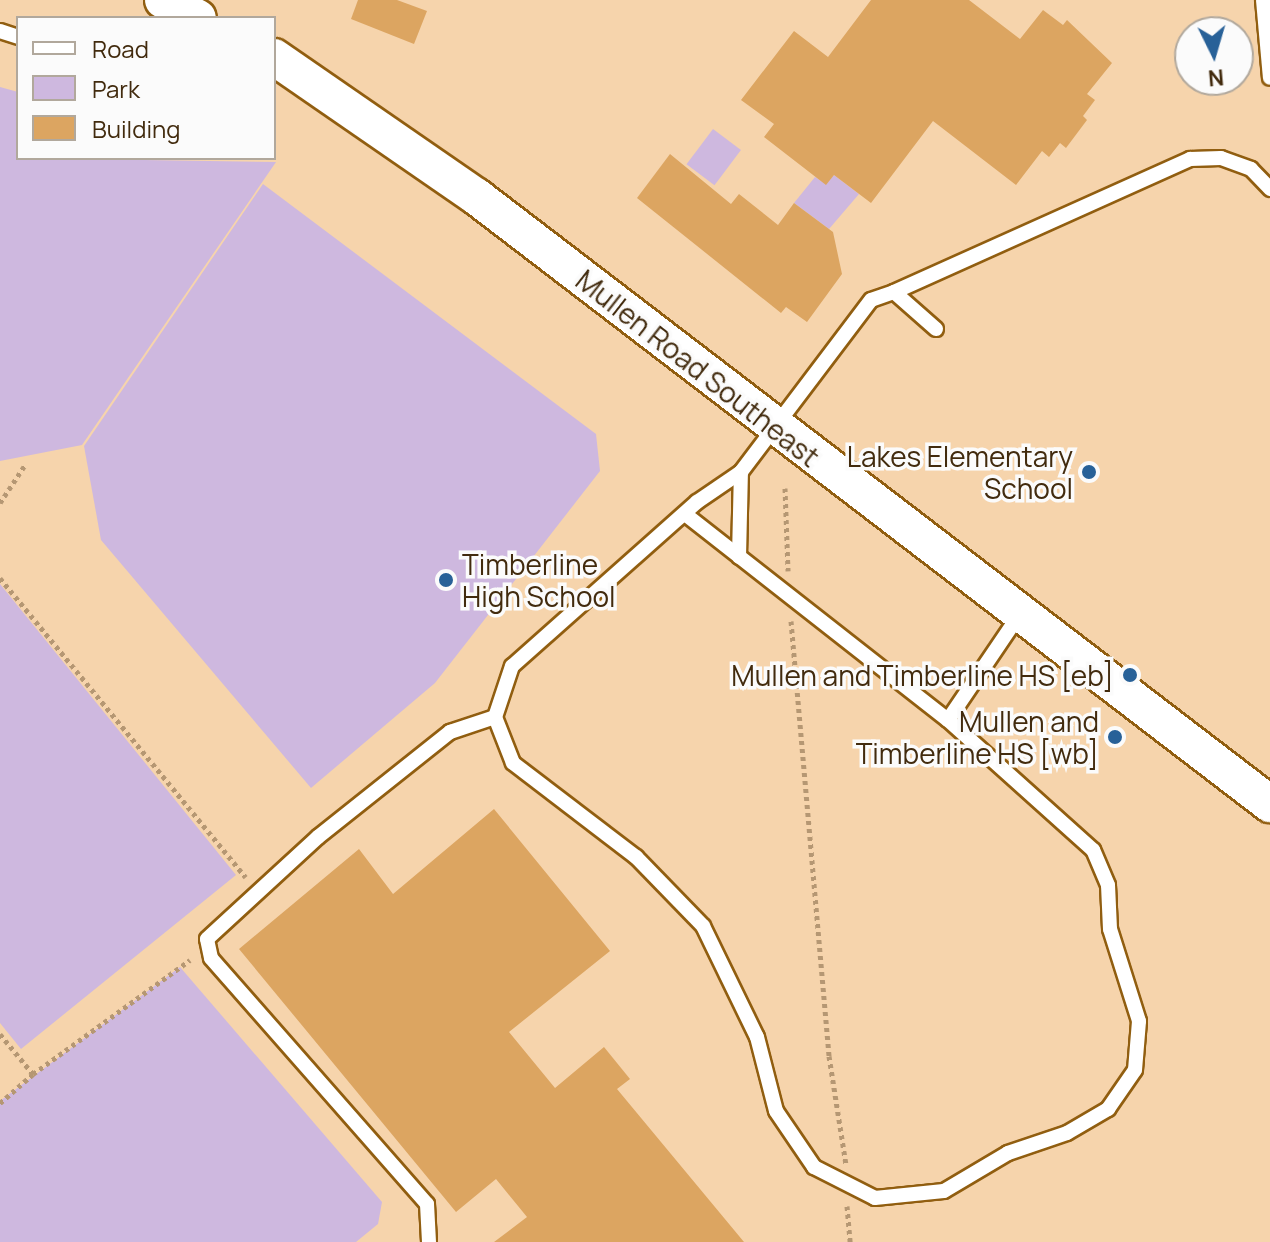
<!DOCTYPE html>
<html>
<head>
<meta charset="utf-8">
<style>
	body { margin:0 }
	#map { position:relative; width:1270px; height:1242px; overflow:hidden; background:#f6d4ac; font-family:Manrope,sans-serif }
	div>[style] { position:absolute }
	.green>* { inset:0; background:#ceb8df; transform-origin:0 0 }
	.building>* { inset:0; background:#dca561 }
	.path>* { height:5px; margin-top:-2.5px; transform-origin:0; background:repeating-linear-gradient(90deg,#b59773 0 4px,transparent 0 8px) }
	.roads { filter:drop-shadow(2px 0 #915e10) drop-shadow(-2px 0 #915e10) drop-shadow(0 2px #915e10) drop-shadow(0 -2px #915e10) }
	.service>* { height:14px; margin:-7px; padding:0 7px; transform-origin:7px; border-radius:7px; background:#fff }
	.tertiary>* { height:36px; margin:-18px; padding:0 18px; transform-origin:18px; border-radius:18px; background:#fff }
	.dots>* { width:22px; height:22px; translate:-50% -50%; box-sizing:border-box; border:4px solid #fbfbfb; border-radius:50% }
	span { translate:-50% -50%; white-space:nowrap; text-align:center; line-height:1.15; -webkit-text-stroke:7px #fbfbfb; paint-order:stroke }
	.street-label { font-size:28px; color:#422b0e }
	.poi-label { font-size:28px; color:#422b0e }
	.right { translate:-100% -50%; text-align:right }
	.left { translate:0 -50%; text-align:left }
	.legend { position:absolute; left:16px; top:16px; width:260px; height:144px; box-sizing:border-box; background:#fbfbfb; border:2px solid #b1a89c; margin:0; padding:10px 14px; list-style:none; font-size:24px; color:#422b0e }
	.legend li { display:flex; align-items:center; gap:16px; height:40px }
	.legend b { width:40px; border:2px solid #b1a89c }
	.north { position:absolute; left:1174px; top:16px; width:80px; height:80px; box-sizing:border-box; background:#fbfbfb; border:2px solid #b1a89c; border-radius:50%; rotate:175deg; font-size:22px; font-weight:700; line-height:32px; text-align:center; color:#422b0e }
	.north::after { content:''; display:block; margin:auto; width:28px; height:36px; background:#286198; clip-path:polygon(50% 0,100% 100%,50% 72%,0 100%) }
</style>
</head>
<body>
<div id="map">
	<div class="green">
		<i style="clip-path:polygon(0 87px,18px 92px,18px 158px,276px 162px,82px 445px,0 461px)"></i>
		<i style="left:713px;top:129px;width:35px;height:44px;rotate:37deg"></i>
		<i style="clip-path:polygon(834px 175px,859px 194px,829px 229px,794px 203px,815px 177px,826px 184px)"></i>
		<i style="clip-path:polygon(263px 184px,596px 434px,600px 471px,435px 683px,311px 788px,101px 540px,84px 446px)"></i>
		<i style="clip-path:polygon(0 584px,236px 875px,21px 1049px,0 1023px)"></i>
		<i style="clip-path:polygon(180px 967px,382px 1202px,378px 1224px,356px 1242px,0 1242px,0 1101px)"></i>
	</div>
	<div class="building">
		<i style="clip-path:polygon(358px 0,397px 0,427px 11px,414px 44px,351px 19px)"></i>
		<i style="clip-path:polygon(871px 0,969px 0,1020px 39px,1043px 10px,1063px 25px,1067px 20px,1112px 63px,1087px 94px,1095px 100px,1083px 116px,1087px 120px,1066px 148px,1060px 143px,1049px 157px,1042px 151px,1016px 185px,933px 121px,871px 203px,834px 175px,826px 185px,764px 137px,774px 124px,741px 100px,794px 31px,828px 57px)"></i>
		<i style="clip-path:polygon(670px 154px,731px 204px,739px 194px,778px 225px,794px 203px,833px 232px,842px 274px,807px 322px,786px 307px,781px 313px,637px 198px)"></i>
		<i style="clip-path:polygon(494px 809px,610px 951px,509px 1032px,555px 1088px,604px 1047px,630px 1079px,617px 1089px,744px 1242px,494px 1242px,527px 1217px,496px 1179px,456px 1212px,239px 949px,359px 849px,393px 894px)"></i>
	</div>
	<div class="path">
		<i style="left:785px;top:488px;width:83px;rotate:87.9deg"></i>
		<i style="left:0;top:503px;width:45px;rotate:-56.7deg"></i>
		<i style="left:0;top:578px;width:387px;rotate:50.6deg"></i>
		<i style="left:791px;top:621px;width:437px;rotate:85deg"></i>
		<i style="left:829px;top:1056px;width:109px;rotate:81.1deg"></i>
		<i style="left:0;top:1034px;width:52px;rotate:50.5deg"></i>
		<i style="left:33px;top:1074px;width:44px;rotate:138.7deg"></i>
		<i style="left:33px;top:1074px;width:194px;rotate:-36deg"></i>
		<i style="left:847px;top:1206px;width:36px;rotate:85deg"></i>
	</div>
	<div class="roads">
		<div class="service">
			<i style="left:1263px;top:0;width:78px;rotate:84.9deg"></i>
			<i style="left:0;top:31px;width:19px;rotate:18deg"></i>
			<i style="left:894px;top:292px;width:325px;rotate:-24.2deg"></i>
			<i style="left:1190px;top:159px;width:31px;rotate:-2deg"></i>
			<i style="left:1221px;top:158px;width:32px;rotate:20deg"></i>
			<i style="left:1251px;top:169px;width:28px;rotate:46deg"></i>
			<i style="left:936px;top:329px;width:56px;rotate:-138.6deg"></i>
			<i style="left:894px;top:292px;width:24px;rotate:161deg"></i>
			<i style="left:871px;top:300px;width:216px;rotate:127.1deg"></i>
			<i style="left:741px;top:472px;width:53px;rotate:145.7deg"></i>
			<i style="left:697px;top:502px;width:247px;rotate:138.4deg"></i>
			<i style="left:512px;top:666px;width:54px;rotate:108.4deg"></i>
			<i style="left:495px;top:717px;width:49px;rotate:68.6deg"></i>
			<i style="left:513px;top:763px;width:155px;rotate:37.4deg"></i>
			<i style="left:636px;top:857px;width:96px;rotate:45.8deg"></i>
			<i style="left:703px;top:926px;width:123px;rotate:64.1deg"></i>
			<i style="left:757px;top:1037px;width:76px;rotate:75.6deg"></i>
			<i style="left:776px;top:1111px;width:68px;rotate:55.8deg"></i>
			<i style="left:814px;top:1167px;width:68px;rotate:26.9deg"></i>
			<i style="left:875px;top:1198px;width:69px;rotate:-5.8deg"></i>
			<i style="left:944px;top:1191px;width:74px;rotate:-30.7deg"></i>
			<i style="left:1008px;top:1153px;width:62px;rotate:-18.7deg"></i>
			<i style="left:1067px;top:1133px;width:48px;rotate:-30.3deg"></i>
			<i style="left:1108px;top:1109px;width:47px;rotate:-55.3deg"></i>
			<i style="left:1135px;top:1070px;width:49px;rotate:-85.3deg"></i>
			<i style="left:1139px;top:1021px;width:96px;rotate:-107.5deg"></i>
			<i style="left:1110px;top:929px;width:44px;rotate:-92.6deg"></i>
			<i style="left:1108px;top:885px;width:38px;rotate:-113deg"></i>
			<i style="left:1093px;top:850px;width:195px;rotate:-138.1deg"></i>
			<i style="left:948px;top:720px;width:127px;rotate:-55.9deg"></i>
			<i style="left:685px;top:514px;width:334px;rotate:38.1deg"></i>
			<i style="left:739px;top:557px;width:85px;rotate:-88.7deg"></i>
			<i style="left:429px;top:1242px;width:38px;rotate:-93deg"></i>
			<i style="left:427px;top:1204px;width:327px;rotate:-131.3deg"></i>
			<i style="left:211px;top:958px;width:19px;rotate:-102deg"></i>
			<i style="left:207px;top:939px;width:151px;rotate:-42.6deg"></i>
			<i style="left:318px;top:837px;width:169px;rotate:-38.5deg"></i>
			<i style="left:450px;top:732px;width:47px;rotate:-18.4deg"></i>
		</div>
		<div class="tertiary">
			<i style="left:163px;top:0;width:39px;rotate:27deg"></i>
			<i style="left:274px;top:57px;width:247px;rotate:34.6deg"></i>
			<i style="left:477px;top:197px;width:999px;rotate:37.43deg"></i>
		</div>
	</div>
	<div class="dots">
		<i style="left:1089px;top:472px;background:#286198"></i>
		<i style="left:446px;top:580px;background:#286198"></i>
		<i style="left:1130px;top:675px;background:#286198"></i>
		<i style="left:1115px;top:737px;background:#286198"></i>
	</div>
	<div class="street-label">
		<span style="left:698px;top:368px;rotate:38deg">Mullen Road Southeast</span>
	</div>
	<div class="poi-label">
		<span class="right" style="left:1073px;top:472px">Lakes Elementary<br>School</span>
		<span class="left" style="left:462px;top:580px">Timberline<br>High School</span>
		<span class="right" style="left:1114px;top:675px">Mullen and Timberline HS [eb]</span>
		<span class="right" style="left:1099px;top:737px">Mullen and<br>Timberline HS [wb]</span>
	</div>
	<ul class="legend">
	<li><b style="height:10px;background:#fff"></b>Road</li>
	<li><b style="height:22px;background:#ceb8df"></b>Park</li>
	<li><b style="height:22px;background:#dca561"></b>Building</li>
	</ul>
	<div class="north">N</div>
</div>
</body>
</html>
